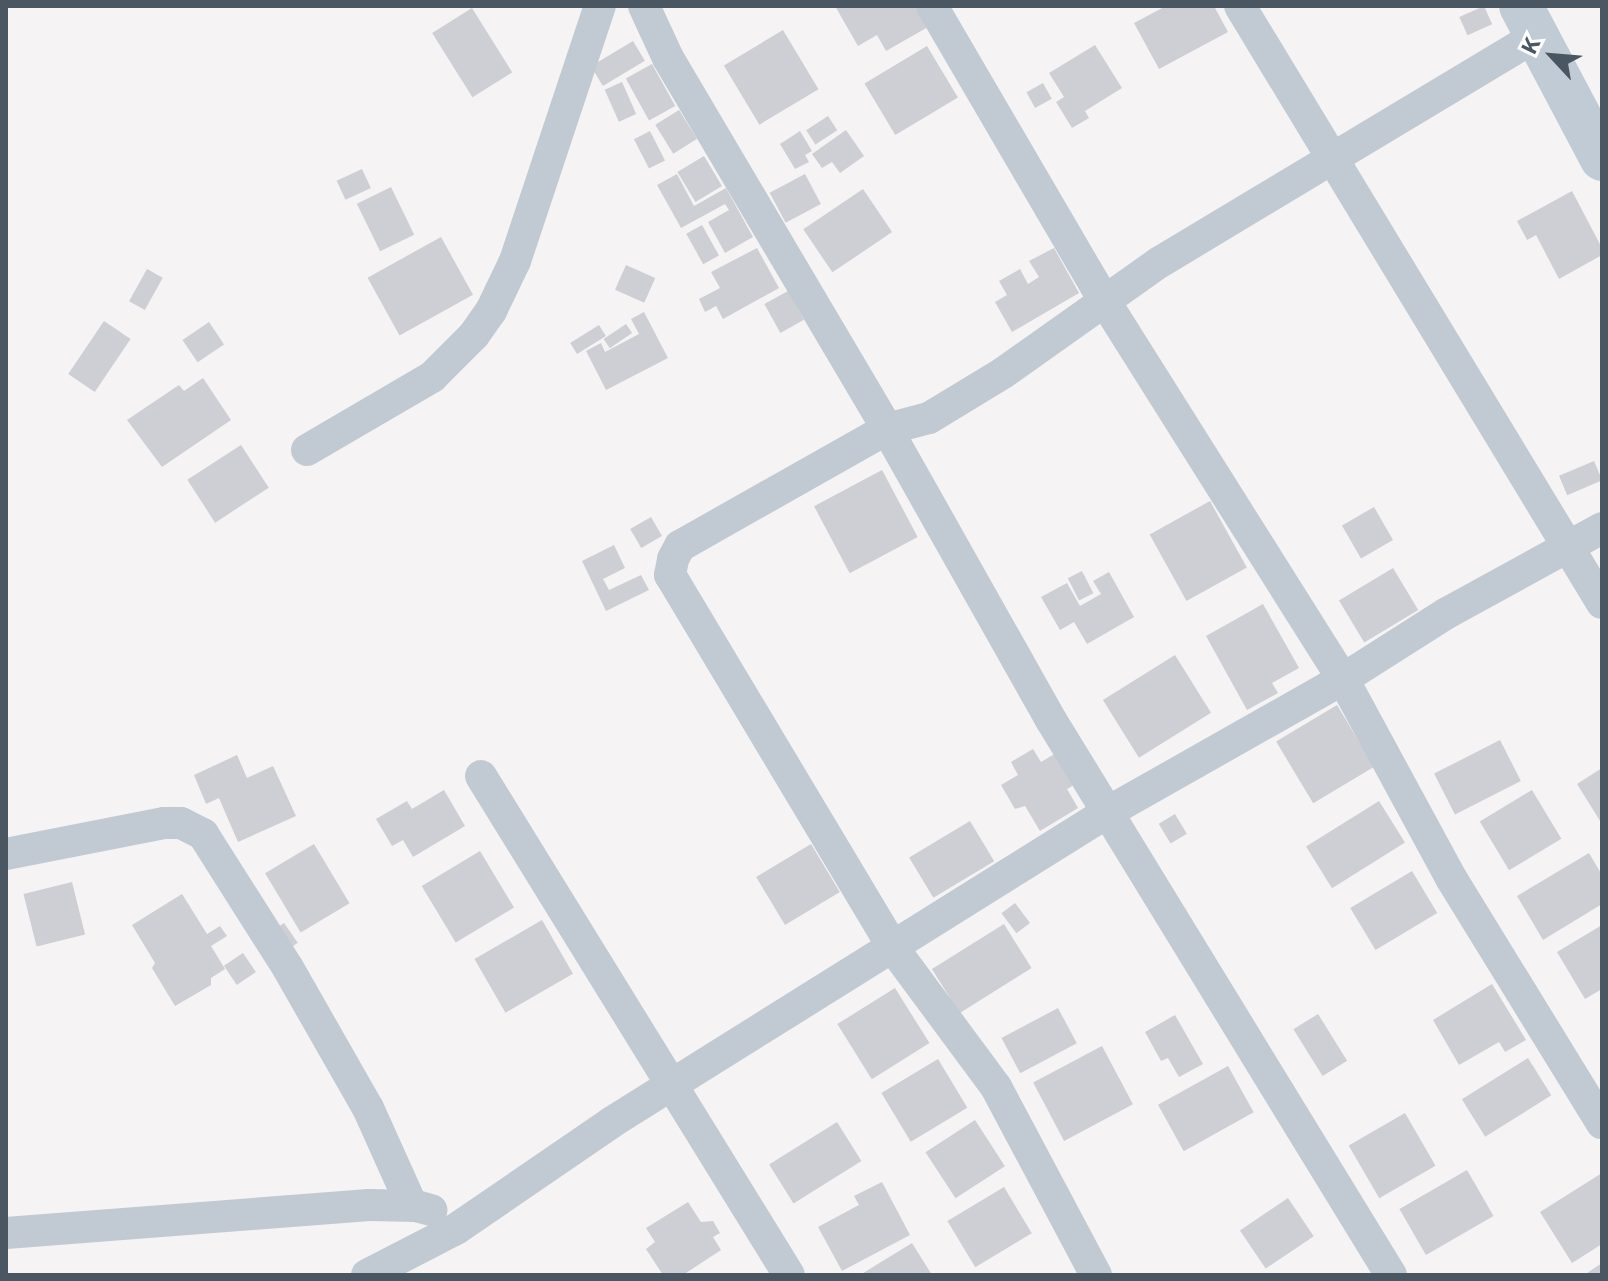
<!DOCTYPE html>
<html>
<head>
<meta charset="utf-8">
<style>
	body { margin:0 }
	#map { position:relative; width:1608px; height:1281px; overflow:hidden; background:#f5f3f3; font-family:"IBM Plex Sans",sans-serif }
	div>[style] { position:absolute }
	.building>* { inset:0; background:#cdcfd5; transform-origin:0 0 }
	.street>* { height:32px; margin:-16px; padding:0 16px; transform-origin:16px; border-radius:16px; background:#c1cad2 }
	.secondary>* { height:44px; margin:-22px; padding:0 22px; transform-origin:22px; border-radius:22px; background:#c1cbd6 }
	span { translate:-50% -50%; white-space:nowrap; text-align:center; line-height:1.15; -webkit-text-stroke:8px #fff; paint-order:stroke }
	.frame { position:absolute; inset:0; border:8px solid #4a5661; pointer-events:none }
	.north { position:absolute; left:1512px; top:16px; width:80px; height:80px; -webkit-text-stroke:6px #fff; paint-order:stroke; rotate:296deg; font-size:22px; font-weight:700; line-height:32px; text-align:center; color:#4a5661 }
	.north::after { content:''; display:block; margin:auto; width:28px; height:36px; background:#4a5661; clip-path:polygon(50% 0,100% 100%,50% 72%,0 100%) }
</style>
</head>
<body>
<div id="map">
	<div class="building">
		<i style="clip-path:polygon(835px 6px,915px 6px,928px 27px,886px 51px,877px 35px,858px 46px)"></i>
		<i style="clip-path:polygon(1166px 6px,1214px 6px,1228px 32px,1159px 69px,1134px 23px)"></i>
		<i style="left:1484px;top:6px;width:20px;height:27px;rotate:66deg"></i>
		<i style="left:472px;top:8px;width:76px;height:47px;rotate:58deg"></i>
		<i style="left:783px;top:30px;width:69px;height:69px;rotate:59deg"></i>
		<i style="left:633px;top:41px;width:23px;height:49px;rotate:59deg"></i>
		<i style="clip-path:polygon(1095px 45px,1122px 88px,1085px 111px,1089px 118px,1072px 128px,1056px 102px,1064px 97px,1049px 73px)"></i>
		<i style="left:927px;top:46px;width:60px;height:73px;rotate:59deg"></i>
		<i style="left:652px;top:64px;width:48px;height:30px;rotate:61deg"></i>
		<i style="left:622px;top:82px;width:35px;height:19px;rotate:66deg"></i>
		<i style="left:1043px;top:83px;width:18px;height:19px;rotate:61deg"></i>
		<i style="left:679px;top:110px;width:34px;height:28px;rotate:58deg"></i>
		<i style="left:828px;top:116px;width:17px;height:26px;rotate:57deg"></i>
		<i style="clip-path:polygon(846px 130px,864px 156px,840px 173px,832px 162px,822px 168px,812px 154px)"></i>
		<i style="left:650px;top:131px;width:33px;height:18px;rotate:63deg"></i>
		<i style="clip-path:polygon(800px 131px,812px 151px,805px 155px,809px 162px,795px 169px,780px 144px)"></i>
		<i style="left:704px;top:156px;width:35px;height:31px;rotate:59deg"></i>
		<i style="left:362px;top:169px;width:21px;height:28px;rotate:65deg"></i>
		<i style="clip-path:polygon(677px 174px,694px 206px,726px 188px,753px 237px,725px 253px,708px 222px,729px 210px,725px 204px,681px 228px,657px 185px)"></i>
		<i style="left:805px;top:174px;width:34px;height:40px;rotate:62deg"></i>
		<i style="left:391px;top:187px;width:53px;height:38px;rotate:64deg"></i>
		<i style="left:863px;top:189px;width:52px;height:72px;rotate:56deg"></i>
		<i style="clip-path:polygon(1572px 191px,1602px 248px,1602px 255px,1559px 279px,1536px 235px,1527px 240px,1517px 221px)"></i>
		<i style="left:702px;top:225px;width:35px;height:18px;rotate:61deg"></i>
		<i style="left:441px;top:237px;width:66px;height:84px;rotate:61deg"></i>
		<i style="clip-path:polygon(757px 248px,779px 288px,723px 319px,716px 306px,705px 312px,699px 299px,720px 288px,711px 272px)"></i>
		<i style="clip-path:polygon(1054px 248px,1079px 293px,1012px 332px,995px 302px,1007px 295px,999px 281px,1020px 269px,1028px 284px,1039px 277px,1029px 261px)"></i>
		<i style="left:626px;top:265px;width:32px;height:27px;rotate:24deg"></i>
		<i style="left:147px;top:269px;width:18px;height:37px;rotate:29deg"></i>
		<i style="left:788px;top:291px;width:33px;height:27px;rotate:61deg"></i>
		<i style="clip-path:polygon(644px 312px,668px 358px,606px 390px,586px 351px,601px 343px,605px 352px,639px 334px,631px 319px)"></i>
		<i style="left:104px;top:321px;width:32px;height:64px;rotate:34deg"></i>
		<i style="left:209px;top:322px;width:27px;height:32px;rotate:56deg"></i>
		<i style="left:626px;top:324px;width:11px;height:27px;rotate:56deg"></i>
		<i style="left:599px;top:325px;width:13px;height:34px;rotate:58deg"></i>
		<i style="clip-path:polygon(203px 378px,231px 420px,162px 467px,127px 420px,179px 385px,184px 391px)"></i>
		<i style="left:241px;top:445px;width:51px;height:64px;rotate:57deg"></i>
		<i style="left:1594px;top:461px;width:21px;height:38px;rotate:67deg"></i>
		<i style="left:882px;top:470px;width:76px;height:77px;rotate:62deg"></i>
		<i style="left:1210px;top:501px;width:76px;height:69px;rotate:61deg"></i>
		<i style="left:1374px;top:507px;width:38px;height:37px;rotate:60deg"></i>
		<i style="left:651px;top:517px;width:22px;height:24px;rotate:60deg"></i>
		<i style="clip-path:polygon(614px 545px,625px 568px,603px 579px,609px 590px,641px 575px,649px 590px,606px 611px,582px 561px)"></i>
		<i style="left:1393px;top:568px;width:49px;height:63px;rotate:59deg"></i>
		<i style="left:1082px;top:571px;width:25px;height:16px;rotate:63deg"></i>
		<i style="clip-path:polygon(1109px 572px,1134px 617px,1087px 644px,1074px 622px,1060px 630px,1041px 597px,1067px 583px,1080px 606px,1101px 594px,1093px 581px)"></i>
		<i style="clip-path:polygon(1263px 604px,1299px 668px,1272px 683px,1278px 693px,1247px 710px,1206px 636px)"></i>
		<i style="left:1175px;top:655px;width:68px;height:85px;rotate:58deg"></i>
		<i style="left:1337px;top:705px;width:72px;height:71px;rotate:59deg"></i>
		<i style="left:1500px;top:740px;width:46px;height:74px;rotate:63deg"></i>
		<i style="clip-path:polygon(1033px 749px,1041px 762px,1056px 753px,1074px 785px,1067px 789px,1078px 808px,1040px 831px,1025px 806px,1015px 809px,1001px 785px,1018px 775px,1011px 762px)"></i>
		<i style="clip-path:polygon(237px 755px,247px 778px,273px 766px,296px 816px,238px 842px,219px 798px,206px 804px,194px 775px)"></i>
		<i style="clip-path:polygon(1602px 768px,1602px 824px,1577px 784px)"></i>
		<i style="clip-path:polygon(444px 790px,465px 826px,413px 857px,403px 840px,392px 846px,376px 819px,407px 801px,412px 809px)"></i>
		<i style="left:1532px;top:790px;width:57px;height:61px;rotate:59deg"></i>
		<i style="left:1379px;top:801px;width:49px;height:86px;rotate:58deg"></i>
		<i style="left:1175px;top:814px;width:23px;height:19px;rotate:59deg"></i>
		<i style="left:970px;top:821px;width:47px;height:71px;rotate:59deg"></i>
		<i style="left:314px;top:844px;width:69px;height:57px;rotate:59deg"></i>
		<i style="left:811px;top:844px;width:56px;height:64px;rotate:59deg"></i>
		<i style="left:480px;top:851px;width:66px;height:68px;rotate:59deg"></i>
		<i style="clip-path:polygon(1589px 853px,1602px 875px,1602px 904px,1543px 940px,1517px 896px)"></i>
		<i style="left:1412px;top:871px;width:49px;height:72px;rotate:59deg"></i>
		<i style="left:72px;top:882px;width:54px;height:50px;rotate:76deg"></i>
		<i style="clip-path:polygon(182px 894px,207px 934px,220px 926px,227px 936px,211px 946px,225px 969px,211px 978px,211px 985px,175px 1006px,152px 968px,155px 963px,132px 925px)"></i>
		<i style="left:1015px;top:903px;width:25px;height:17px;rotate:53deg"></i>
		<i style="left:542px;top:920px;width:62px;height:78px;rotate:60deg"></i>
		<i style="left:284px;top:923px;width:24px;height:16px;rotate:55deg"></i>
		<i style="left:1004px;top:924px;width:52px;height:85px;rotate:58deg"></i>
		<i style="clip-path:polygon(1602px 925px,1602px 989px,1585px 999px,1557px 952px)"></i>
		<i style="left:243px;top:953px;width:23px;height:23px;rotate:56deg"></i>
		<i style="clip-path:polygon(1492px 984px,1526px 1040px,1505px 1052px,1499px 1042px,1459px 1065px,1433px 1020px)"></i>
		<i style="left:895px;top:988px;width:65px;height:68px;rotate:58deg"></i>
		<i style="left:1058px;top:1008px;width:40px;height:64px;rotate:62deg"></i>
		<i style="left:1318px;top:1014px;width:55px;height:29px;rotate:58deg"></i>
		<i style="clip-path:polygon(1175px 1015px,1203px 1064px,1179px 1077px,1168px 1058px,1161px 1061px,1145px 1032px)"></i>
		<i style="left:1102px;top:1046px;width:66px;height:78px;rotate:62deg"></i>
		<i style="left:1528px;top:1058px;width:44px;height:78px;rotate:58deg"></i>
		<i style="left:938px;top:1059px;width:57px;height:66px;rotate:59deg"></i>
		<i style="left:1228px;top:1066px;width:53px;height:80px;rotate:61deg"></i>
		<i style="left:1405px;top:1113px;width:61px;height:65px;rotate:60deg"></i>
		<i style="left:975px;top:1120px;width:55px;height:59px;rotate:57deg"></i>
		<i style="left:837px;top:1122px;width:46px;height:80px;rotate:58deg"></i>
		<i style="left:1467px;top:1170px;width:53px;height:78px;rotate:60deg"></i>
		<i style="clip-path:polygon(1602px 1173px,1602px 1244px,1572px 1263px,1540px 1212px)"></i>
		<i style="clip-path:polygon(882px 1182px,910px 1235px,842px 1271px,818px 1227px,859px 1205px,854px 1196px)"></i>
		<i style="left:1004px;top:1187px;width:54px;height:66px;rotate:59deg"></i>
		<i style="left:1288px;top:1198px;width:46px;height:58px;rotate:56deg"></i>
		<i style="clip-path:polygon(688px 1202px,701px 1222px,713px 1221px,720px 1233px,713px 1237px,721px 1250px,683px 1275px,663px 1275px,646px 1249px,655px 1242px,646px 1228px)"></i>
		<i style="clip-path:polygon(912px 1243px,932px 1275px,860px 1275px)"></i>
		<i style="clip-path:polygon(1602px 1263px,1602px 1275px,1584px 1275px)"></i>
	</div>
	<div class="street">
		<i style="left:644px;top:6px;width:57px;rotate:65.2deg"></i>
		<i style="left:668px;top:58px;width:431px;rotate:59.4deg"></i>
		<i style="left:887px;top:429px;width:334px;rotate:60.6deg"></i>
		<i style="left:1051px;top:720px;width:651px;rotate:58.51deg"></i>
		<i style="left:932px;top:6px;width:341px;rotate:59.7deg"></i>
		<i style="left:1104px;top:300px;width:448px;rotate:57.8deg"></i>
		<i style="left:1343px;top:679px;width:226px;rotate:61.5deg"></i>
		<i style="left:1451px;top:878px;width:288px;rotate:58.4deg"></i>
		<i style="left:1240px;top:6px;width:698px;rotate:58.77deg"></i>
		<i style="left:307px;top:450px;width:145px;rotate:-30.3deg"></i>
		<i style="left:432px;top:377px;width:59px;rotate:-45deg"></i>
		<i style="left:474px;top:335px;width:29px;rotate:-55deg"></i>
		<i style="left:491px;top:311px;width:55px;rotate:-64.4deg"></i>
		<i style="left:515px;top:261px;width:269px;rotate:-71.6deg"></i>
		<i style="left:481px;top:776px;width:586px;rotate:58.32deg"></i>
		<i style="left:6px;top:854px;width:161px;rotate:-11.1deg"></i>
		<i style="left:164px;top:823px;width:17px"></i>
		<i style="left:181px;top:823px;width:25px;rotate:27deg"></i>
		<i style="left:203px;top:834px;width:159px;rotate:57.6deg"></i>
		<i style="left:288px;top:968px;width:161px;rotate:60.3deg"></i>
		<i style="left:368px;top:1108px;width:107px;rotate:65.8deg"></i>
		<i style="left:6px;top:1233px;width:364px;rotate:-4.4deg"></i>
		<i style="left:369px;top:1205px;width:47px;rotate:1.2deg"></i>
		<i style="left:416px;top:1206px;width:16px;rotate:15deg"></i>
		<i style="left:367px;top:1275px;width:100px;rotate:-27.3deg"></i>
		<i style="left:456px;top:1229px;width:189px;rotate:-34.4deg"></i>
		<i style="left:612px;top:1122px;width:585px;rotate:-32.01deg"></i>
		<i style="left:1108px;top:812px;width:270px;rotate:-29.5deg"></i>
		<i style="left:1343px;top:679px;width:123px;rotate:-32.4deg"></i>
		<i style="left:1447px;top:613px;width:177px;rotate:-28.7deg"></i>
		<i style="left:1096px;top:1275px;width:213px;rotate:-118deg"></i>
		<i style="left:996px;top:1087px;width:172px;rotate:-126.5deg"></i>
		<i style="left:894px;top:949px;width:436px;rotate:-120.9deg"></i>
		<i style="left:670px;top:575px;width:16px;rotate:-79deg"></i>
		<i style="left:673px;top:559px;width:15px;rotate:-62deg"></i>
		<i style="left:680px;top:546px;width:238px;rotate:-29.5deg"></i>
		<i style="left:887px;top:429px;width:43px;rotate:-14.7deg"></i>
		<i style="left:929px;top:418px;width:87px;rotate:-31.3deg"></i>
		<i style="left:1003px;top:373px;width:192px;rotate:-35.3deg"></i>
		<i style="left:1160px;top:262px;width:441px;rotate:-31deg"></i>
	</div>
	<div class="secondary">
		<i style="left:1521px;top:6px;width:173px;rotate:62.1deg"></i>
	</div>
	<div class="frame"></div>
	<div class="north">K</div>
</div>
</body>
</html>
